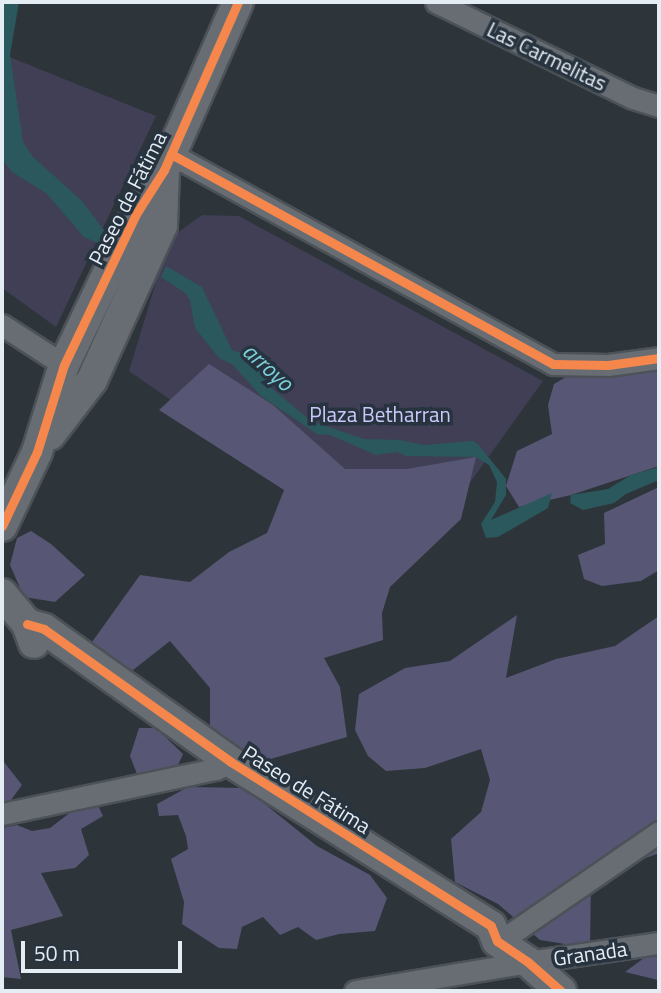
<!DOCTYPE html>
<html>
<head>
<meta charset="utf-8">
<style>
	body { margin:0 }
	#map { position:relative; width:661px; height:993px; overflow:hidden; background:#2d343a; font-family:"Titillium Web",sans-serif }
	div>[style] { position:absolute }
	.green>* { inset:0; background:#403f55 }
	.forest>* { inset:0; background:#575775 }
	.water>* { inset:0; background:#2a585d }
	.roads { filter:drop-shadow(2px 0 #4c5258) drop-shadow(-2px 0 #4c5258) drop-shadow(0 2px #4c5258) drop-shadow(0 -2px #4c5258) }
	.street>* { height:21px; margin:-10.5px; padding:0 10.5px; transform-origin:10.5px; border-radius:10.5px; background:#676d72 }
	.secondary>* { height:30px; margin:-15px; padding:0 15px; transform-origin:15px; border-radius:15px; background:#676d72 }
	.cycleway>* { height:9px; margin:-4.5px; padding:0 4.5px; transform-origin:4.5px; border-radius:4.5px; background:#f5874c }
	span { translate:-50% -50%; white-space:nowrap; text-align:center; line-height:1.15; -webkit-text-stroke:7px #273440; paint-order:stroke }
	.street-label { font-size:21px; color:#e4ecf4 }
	.park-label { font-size:21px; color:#ccc9fa }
	.water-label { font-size:23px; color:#7bd1da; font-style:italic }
	.frame { position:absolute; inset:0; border:4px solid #e4ecf4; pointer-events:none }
	.scale { position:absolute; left:21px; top:941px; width:161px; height:32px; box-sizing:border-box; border:4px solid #e4ecf4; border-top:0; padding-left:9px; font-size:21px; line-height:24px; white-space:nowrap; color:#e4ecf4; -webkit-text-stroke:5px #273440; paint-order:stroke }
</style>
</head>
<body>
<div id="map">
	<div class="green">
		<i style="clip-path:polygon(2px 54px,156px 116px,56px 327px,2px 288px)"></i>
		<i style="clip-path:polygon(202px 215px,239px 216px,543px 381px,410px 566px,129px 371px,169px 239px)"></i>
	</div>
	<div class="forest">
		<i style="clip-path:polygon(209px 364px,273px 405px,345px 469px,407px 469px,476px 457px,461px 519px,390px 587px,382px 613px,383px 640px,324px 658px,340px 687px,347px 737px,253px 764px,210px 737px,210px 688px,170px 641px,133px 670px,87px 649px,140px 575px,190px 582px,229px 552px,267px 533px,284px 490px,159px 410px)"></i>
		<i style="clip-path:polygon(659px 364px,659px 466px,571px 495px,519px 507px,506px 486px,517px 451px,552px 434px,548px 405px,554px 384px,576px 371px)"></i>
		<i style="clip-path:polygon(659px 487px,659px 570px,641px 581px,602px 586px,584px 579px,578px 555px,605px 544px,604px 513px)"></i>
		<i style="clip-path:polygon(31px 531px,51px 544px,85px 575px,55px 602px,24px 597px,10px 565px,17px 538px)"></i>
		<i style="clip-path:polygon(517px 615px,506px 678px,556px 659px,615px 646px,659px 616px,659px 853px,591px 879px,590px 948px,540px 940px,498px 904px,455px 882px,451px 839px,481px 812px,490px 780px,481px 749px,425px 768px,386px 771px,368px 756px,355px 730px,359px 694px,405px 668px,450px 661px)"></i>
		<i style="clip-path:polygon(139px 728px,156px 728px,183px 754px,175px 772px,165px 780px,137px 774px,130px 756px)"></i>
		<i style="clip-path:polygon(4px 762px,22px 785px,5px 808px,2px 806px)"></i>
		<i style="clip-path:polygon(188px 787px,245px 788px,317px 846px,370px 875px,387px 898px,375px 931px,339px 934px,316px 940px,298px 927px,280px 935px,263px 917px,242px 927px,237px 949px,219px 948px,182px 924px,184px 902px,171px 859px,188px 849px,186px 836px,178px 815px,159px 816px,157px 804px)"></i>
		<i style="clip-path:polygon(93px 795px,103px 816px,81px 829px,89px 855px,75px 868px,41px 873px,63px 916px,11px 930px,21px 979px,2px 977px,2px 828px,17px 825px,32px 831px,50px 828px)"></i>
		<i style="clip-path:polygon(659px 954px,659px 984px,658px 980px,625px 972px,648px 955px)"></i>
	</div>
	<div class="water">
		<i style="clip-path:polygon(2px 2px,19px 2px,10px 55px,23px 142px,33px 157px,82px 201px,107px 234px,102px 245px,84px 237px,46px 193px,12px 172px,5px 163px,2px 155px)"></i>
		<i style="clip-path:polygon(166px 266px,202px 287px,232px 350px,254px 358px,269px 386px,311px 421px,364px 439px,400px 440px,424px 445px,472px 441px,478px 444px,506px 479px,506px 495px,491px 520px,552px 493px,548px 508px,498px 537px,486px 538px,481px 524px,495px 502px,497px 482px,489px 465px,476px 457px,406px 456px,397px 452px,376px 455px,330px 435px,317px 434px,261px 396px,232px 364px,219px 358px,195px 328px,190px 300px,185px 293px,161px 277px)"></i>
		<i style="clip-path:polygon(659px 467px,659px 480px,626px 494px,614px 503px,583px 510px,570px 503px,571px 495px,608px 489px,631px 475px)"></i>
	</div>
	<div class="roads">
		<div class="street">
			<i style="left:436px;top:2px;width:219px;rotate:26deg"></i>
			<i style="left:633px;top:98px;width:27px;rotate:17deg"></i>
			<i style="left:171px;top:154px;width:436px;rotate:28.8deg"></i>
			<i style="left:553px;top:364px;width:55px;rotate:1deg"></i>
			<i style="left:608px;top:365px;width:51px;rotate:-7.8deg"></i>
			<i style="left:2px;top:325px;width:74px;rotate:32.8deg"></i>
			<i style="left:2px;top:814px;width:219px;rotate:-11.9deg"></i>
			<i style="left:216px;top:769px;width:17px;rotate:-25deg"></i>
			<i style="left:499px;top:942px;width:194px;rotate:-34.5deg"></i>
			<i style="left:355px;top:991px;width:175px;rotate:-9.5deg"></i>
			<i style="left:528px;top:962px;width:132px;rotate:-8.3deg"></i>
		</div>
		<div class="secondary">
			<i style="left:50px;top:435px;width:69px;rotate:-52.6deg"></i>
			<i style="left:92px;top:380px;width:169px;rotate:-65.6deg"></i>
			<i style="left:162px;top:226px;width:55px;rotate:-87.9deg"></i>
			<i style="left:2px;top:526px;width:82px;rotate:-64.7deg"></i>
			<i style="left:37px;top:452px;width:91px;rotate:-72.8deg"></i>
			<i style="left:64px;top:365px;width:167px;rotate:-64.5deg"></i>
			<i style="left:136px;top:214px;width:52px;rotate:-57.5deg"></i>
			<i style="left:164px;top:170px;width:184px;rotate:-66.2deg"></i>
			<i style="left:2px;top:594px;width:39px;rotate:50deg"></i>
			<i style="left:27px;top:624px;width:20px;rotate:70deg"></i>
			<i style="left:27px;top:624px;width:18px;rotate:16deg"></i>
			<i style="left:44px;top:629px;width:229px;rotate:35.4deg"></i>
			<i style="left:231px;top:762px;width:307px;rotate:32.2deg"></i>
			<i style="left:491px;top:926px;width:16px;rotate:68deg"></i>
			<i style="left:497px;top:941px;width:37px;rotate:34deg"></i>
			<i style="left:528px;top:962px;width:44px;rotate:41.3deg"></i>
		</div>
	</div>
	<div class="cycleway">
		<i style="left:171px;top:154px;width:436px;rotate:28.8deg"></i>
		<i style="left:553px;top:364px;width:55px;rotate:1deg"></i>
		<i style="left:608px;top:365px;width:51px;rotate:-7.8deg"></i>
		<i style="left:2px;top:526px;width:82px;rotate:-64.7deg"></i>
		<i style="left:37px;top:452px;width:91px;rotate:-72.8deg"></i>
		<i style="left:64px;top:365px;width:167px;rotate:-64.5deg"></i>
		<i style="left:136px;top:214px;width:52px;rotate:-57.5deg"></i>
		<i style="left:164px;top:170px;width:184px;rotate:-66.2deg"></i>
		<i style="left:27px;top:624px;width:18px;rotate:16deg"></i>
		<i style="left:44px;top:629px;width:229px;rotate:35.4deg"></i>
		<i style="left:231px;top:762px;width:307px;rotate:32.2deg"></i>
		<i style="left:491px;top:926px;width:16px;rotate:68deg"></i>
		<i style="left:497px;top:941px;width:37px;rotate:34deg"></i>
		<i style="left:528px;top:962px;width:44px;rotate:41.3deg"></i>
	</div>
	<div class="street-label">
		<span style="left:547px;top:56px;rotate:26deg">Las Carmelitas</span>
		<span style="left:127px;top:198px;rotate:-63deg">Paseo de Fátima</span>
		<span style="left:307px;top:789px;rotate:32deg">Paseo de Fátima</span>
		<span style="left:590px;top:953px;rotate:-8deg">Granada</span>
	</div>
	<div class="park-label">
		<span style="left:380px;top:414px">Plaza Betharran</span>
	</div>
	<div class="water-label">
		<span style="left:268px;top:367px;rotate:42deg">arroyo</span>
	</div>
	<div class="frame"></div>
	<div class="scale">50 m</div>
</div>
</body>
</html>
